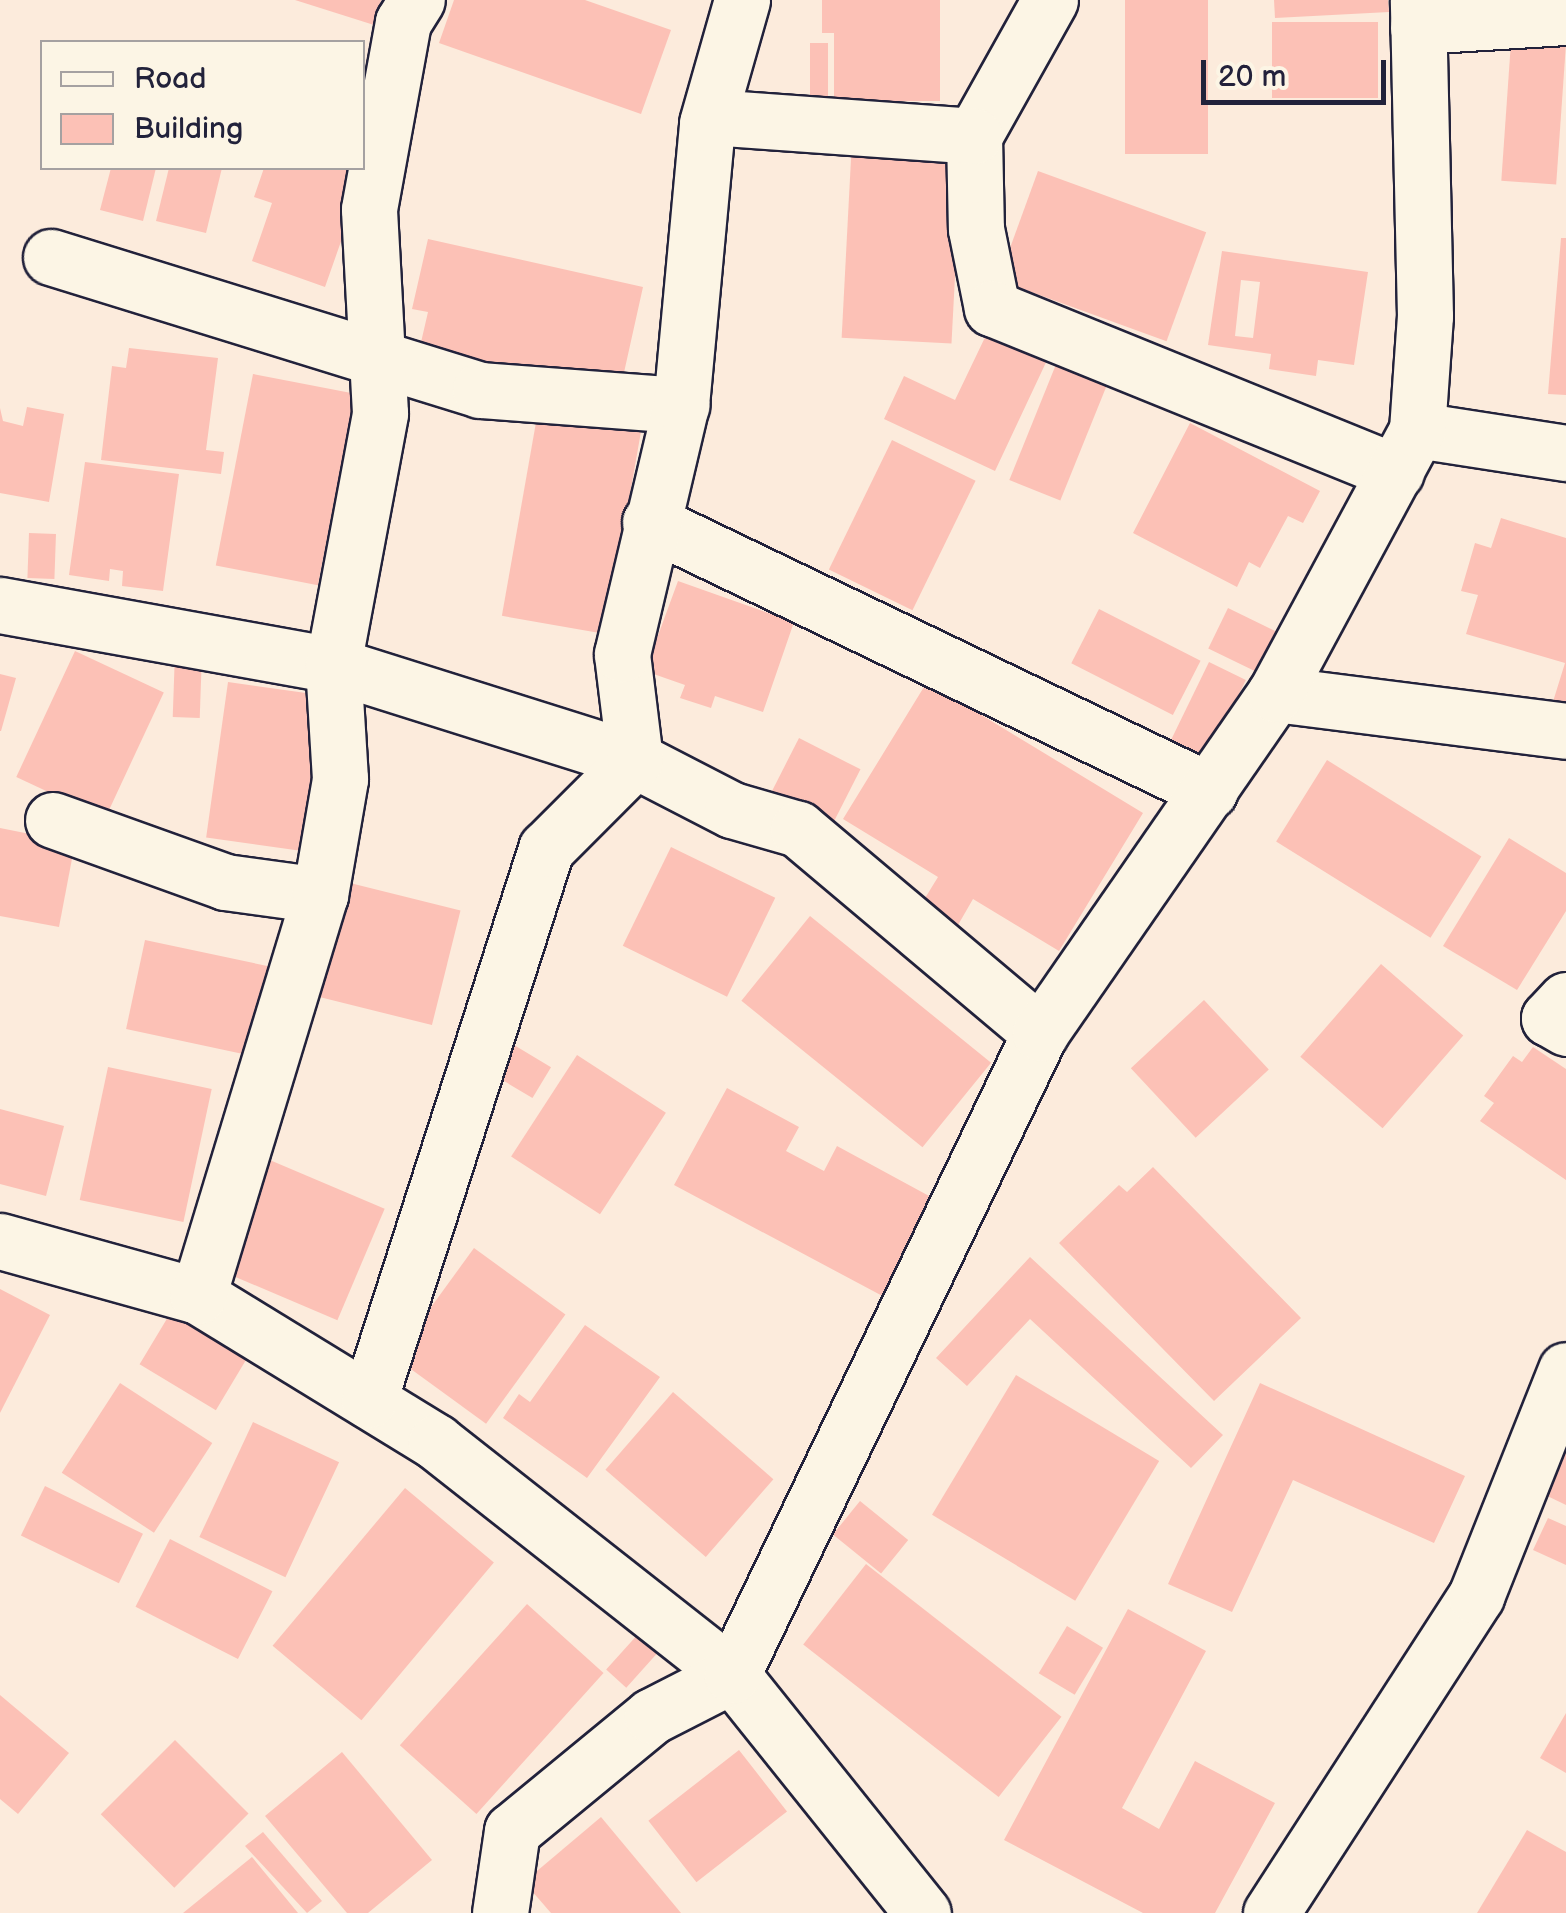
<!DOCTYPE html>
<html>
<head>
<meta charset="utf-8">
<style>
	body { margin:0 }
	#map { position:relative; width:1566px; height:1913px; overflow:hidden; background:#fcebdc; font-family:"Balsamiq Sans",sans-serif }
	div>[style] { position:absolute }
	.building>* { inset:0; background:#fcc1b6; transform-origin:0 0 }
	.roads { filter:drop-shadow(2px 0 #22223b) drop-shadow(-2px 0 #22223b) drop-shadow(0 2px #22223b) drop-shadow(0 -2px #22223b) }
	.minor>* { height:55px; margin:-27.5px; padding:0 27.5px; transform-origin:27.5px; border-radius:27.5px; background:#fcf5e5 }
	span { translate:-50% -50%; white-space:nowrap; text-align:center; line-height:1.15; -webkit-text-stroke:9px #fcf5e5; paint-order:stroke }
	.legend { position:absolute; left:40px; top:40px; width:325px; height:130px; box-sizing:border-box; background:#fcf5e5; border:2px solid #a5a1a1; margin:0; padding:12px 18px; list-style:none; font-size:30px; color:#22223b }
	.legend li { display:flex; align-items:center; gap:20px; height:50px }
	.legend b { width:50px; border:2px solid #a5a1a1 }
	.scale { position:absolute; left:1201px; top:60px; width:185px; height:45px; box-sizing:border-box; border:5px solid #22223b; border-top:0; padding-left:12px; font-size:30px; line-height:35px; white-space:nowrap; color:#22223b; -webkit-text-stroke:8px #fcf5e5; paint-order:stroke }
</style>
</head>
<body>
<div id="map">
	<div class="building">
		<i style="clip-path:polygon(295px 0,381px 0,374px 25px)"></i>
		<i style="clip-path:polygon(454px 0,585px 0,671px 30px,641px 114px,439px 43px)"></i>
		<i style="clip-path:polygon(822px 0,940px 0,940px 101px,834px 101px,834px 33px,822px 33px)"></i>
		<i style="left:1125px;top:0;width:83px;height:154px"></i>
		<i style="clip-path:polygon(1274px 0,1388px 0,1389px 12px,1275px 18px)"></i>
		<i style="left:1378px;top:22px;width:76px;height:106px;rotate:90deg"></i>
		<i style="left:1511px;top:42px;width:55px;height:139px;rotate:4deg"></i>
		<i style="left:810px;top:43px;width:18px;height:56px"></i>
		<i style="left:852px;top:140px;width:110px;height:198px;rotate:3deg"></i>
		<i style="clip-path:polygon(371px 156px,325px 287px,252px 261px,272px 203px,254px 197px,264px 168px,362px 168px)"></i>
		<i style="clip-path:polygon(111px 168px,156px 168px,143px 221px,100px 210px)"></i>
		<i style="clip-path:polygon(169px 168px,222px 168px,206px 233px,156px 221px)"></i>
		<i style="left:1038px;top:171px;width:179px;height:116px;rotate:20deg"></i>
		<i style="clip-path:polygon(1561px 238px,1566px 238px,1566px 395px,1548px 394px)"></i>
		<i style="clip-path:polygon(428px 239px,643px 287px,619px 395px,419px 351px,428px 312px,412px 309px)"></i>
		<i style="clip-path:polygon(evenodd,1222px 251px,1368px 272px,1354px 365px,1318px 360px,1316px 376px,1269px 369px,1271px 354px,1208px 345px,1222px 251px,1241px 280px,1260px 282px,1253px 338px,1235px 336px,1241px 280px)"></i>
		<i style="clip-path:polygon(989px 329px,1049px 356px,995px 471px,884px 419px,904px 376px,955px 400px)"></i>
		<i style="clip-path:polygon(129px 348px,218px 358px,206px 450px,224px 452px,221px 474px,101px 460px,112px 366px,126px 368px)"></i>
		<i style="left:1061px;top:352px;width:55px;height:138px;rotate:22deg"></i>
		<i style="left:253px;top:374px;width:104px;height:195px;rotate:11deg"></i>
		<i style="clip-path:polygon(27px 407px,64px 414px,49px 502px,0 493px,0 408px,3px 421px,23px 426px)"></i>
		<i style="left:538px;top:411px;width:105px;height:208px;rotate:10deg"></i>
		<i style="clip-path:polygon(1190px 423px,1320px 491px,1303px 523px,1288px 516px,1260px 568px,1249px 562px,1237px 587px,1133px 533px)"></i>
		<i style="left:892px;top:440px;width:93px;height:144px;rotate:26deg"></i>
		<i style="clip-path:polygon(85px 462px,179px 474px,163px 591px,122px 586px,123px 571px,110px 569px,109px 581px,69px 575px)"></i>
		<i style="clip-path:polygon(1501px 518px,1566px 538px,1566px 713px,1551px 708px,1565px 663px,1466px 634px,1478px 595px,1461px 591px,1475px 543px,1491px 548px)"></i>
		<i style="left:29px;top:533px;width:27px;height:45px;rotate:2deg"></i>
		<i style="clip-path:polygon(678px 581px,794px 622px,763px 712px,715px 696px,711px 708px,680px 698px,685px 685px,645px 671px)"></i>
		<i style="left:1228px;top:608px;width:58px;height:45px;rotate:26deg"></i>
		<i style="left:1099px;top:609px;width:114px;height:61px;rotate:27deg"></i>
		<i style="left:75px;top:651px;width:98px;height:139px;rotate:25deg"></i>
		<i style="left:175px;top:652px;width:27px;height:65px;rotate:2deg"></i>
		<i style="left:1209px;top:662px;width:41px;height:95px;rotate:26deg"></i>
		<i style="clip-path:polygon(0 674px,16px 678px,1px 731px,0 731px)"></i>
		<i style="left:228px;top:682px;width:104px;height:157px;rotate:8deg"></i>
		<i style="clip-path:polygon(927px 682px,1143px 813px,1059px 951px,973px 899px,958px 925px,922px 903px,938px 877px,843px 819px)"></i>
		<i style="left:799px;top:738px;width:69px;height:63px;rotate:27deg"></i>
		<i style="left:1327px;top:760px;width:182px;height:96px;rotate:32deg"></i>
		<i style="clip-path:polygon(0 828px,75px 843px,59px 927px,0 916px)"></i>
		<i style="clip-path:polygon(1509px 838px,1566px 873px,1566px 911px,1517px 990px,1443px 946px)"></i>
		<i style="left:671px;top:847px;width:116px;height:110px;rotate:26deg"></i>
		<i style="left:346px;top:882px;width:118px;height:118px;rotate:14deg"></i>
		<i style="left:810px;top:916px;width:233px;height:109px;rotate:39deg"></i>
		<i style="left:145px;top:940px;width:136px;height:91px;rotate:12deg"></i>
		<i style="left:1381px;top:964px;width:109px;height:123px;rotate:41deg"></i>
		<i style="left:1204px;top:1000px;width:95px;height:100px;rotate:47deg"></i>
		<i style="left:509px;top:1042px;width:49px;height:36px;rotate:31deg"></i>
		<i style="clip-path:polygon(1533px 1047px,1566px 1069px,1566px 1180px,1480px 1121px,1494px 1103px,1484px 1096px,1513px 1056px,1522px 1062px)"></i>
		<i style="left:577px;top:1055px;width:106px;height:121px;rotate:33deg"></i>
		<i style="left:108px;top:1067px;width:106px;height:136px;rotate:12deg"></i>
		<i style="clip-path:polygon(727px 1088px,799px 1127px,786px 1151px,824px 1171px,837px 1146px,942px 1203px,890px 1300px,674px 1185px)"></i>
		<i style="clip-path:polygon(0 1109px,64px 1126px,46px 1196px,0 1184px)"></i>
		<i style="left:265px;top:1158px;width:130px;height:121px;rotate:23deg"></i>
		<i style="clip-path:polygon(1153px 1167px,1301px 1318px,1214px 1401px,1059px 1243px,1119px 1185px,1127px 1192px)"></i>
		<i style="left:474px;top:1248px;width:113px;height:135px;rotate:36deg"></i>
		<i style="clip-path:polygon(1030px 1257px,1223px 1435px,1191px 1468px,1030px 1319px,967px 1386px,936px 1358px)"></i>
		<i style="clip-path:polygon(0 1289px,50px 1315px,0 1413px)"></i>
		<i style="left:171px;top:1312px;width:89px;height:61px;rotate:31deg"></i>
		<i style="clip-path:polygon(585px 1325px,660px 1377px,587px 1478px,503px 1418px,519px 1394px,530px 1402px)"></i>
		<i style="left:1016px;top:1375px;width:167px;height:163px;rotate:31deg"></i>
		<i style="left:120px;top:1383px;width:110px;height:107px;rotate:33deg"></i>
		<i style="clip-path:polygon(1260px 1383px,1465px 1476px,1434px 1543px,1293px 1480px,1232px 1612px,1168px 1584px)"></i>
		<i style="left:673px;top:1392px;width:133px;height:103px;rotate:41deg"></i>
		<i style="left:253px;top:1422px;width:95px;height:127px;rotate:25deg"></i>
		<i style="clip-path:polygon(1566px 1431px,1566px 1505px,1537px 1491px)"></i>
		<i style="left:45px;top:1486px;width:109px;height:55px;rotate:26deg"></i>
		<i style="left:405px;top:1488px;width:116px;height:206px;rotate:40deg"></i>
		<i style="left:860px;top:1501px;width:62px;height:43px;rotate:39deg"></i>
		<i style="clip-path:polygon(1548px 1518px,1566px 1526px,1566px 1565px,1533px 1550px)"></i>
		<i style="left:170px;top:1539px;width:115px;height:76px;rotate:27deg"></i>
		<i style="left:866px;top:1564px;width:248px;height:102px;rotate:38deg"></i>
		<i style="left:527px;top:1604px;width:103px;height:190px;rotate:42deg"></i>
		<i style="clip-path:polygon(1128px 1609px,1206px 1651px,1122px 1808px,1159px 1829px,1195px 1761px,1275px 1803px,1215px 1913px,1143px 1913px,1004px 1840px)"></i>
		<i style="left:649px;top:1622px;width:27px;height:64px;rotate:42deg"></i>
		<i style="left:1067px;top:1626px;width:42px;height:55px;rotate:31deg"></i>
		<i style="clip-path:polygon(0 1695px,69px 1753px,18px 1814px,0 1799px)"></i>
		<i style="clip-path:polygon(1566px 1713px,1566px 1773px,1540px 1758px)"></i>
		<i style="left:175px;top:1740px;width:104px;height:105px;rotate:45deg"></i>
		<i style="left:739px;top:1750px;width:78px;height:115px;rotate:52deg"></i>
		<i style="clip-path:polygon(342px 1752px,432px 1860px,368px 1913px,347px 1913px,265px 1816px)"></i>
		<i style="clip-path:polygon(601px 1817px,681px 1913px,551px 1913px,524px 1882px)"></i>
		<i style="clip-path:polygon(1527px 1830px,1566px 1852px,1566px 1913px,1477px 1913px)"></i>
		<i style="clip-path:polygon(263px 1832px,322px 1901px,307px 1913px,245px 1846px)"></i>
		<i style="clip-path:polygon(252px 1857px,298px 1913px,183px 1913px)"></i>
	</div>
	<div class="roads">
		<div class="minor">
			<i style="left:1050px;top:0;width:156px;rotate:119.2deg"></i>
			<i style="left:974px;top:136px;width:93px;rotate:88.8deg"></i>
			<i style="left:976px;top:229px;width:81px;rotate:78.6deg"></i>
			<i style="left:992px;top:308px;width:436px;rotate:22.1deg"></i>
			<i style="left:1418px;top:26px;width:148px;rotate:-3.5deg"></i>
			<i style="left:710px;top:117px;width:265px;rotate:4.1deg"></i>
			<i style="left:51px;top:257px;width:449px;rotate:17.2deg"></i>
			<i style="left:480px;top:390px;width:202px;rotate:4.3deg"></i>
			<i style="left:1417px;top:430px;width:151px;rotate:8.8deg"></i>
			<i style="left:650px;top:522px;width:621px;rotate:25.66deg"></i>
			<i style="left:0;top:605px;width:338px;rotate:10.2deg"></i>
			<i style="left:333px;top:665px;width:317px;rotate:17.5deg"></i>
			<i style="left:635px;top:760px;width:109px;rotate:27.3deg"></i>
			<i style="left:732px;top:810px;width:69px;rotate:16.1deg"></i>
			<i style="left:798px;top:829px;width:317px;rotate:40.1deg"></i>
			<i style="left:1275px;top:694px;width:293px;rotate:7.2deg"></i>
			<i style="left:53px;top:820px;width:183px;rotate:19.8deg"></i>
			<i style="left:225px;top:882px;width:96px;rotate:7.8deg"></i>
			<i style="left:1566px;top:1000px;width:25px;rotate:133deg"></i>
			<i style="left:1549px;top:1018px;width:20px;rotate:30deg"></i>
			<i style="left:0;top:1241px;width:205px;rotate:15.5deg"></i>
			<i style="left:198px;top:1296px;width:279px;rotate:31.5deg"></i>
			<i style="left:436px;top:1442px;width:377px;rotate:38.2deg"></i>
			<i style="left:732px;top:1675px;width:305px;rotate:51.3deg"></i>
			<i style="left:198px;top:1296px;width:419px;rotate:-73.1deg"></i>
			<i style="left:320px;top:895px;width:118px;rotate:-80.2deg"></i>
			<i style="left:340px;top:779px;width:114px;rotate:-93.5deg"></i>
			<i style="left:333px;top:665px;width:256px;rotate:-79.4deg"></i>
			<i style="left:380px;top:413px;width:204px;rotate:-93.1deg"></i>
			<i style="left:369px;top:209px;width:190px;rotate:-79.7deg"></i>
			<i style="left:403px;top:22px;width:26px;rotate:-58deg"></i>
			<i style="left:369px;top:1400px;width:579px;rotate:-72.19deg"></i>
			<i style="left:546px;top:849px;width:126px;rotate:-45deg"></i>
			<i style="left:635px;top:760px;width:107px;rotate:-97deg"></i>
			<i style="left:622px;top:654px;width:256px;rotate:-76.7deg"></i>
			<i style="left:681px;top:405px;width:283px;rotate:-84.7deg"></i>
			<i style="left:707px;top:123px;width:128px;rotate:-74.1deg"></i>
			<i style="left:500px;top:1913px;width:83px;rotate:-81.7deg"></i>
			<i style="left:512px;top:1831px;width:181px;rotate:-39.4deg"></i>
			<i style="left:652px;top:1716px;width:90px;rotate:-27.1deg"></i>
			<i style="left:732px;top:1675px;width:712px;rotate:-64.37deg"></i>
			<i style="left:1040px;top:1033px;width:412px;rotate:-55.3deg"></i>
			<i style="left:1275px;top:694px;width:300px;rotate:-61.7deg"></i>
			<i style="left:1417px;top:430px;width:114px;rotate:-86deg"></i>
			<i style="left:1425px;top:316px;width:316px;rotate:-91.3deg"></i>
			<i style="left:1271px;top:1913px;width:378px;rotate:-57.1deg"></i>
			<i style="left:1476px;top:1596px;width:243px;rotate:-68.3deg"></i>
		</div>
	</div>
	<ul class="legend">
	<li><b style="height:12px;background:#fcf5e5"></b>Road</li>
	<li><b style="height:28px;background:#fcc1b6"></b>Building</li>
	</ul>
	<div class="scale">20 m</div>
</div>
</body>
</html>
